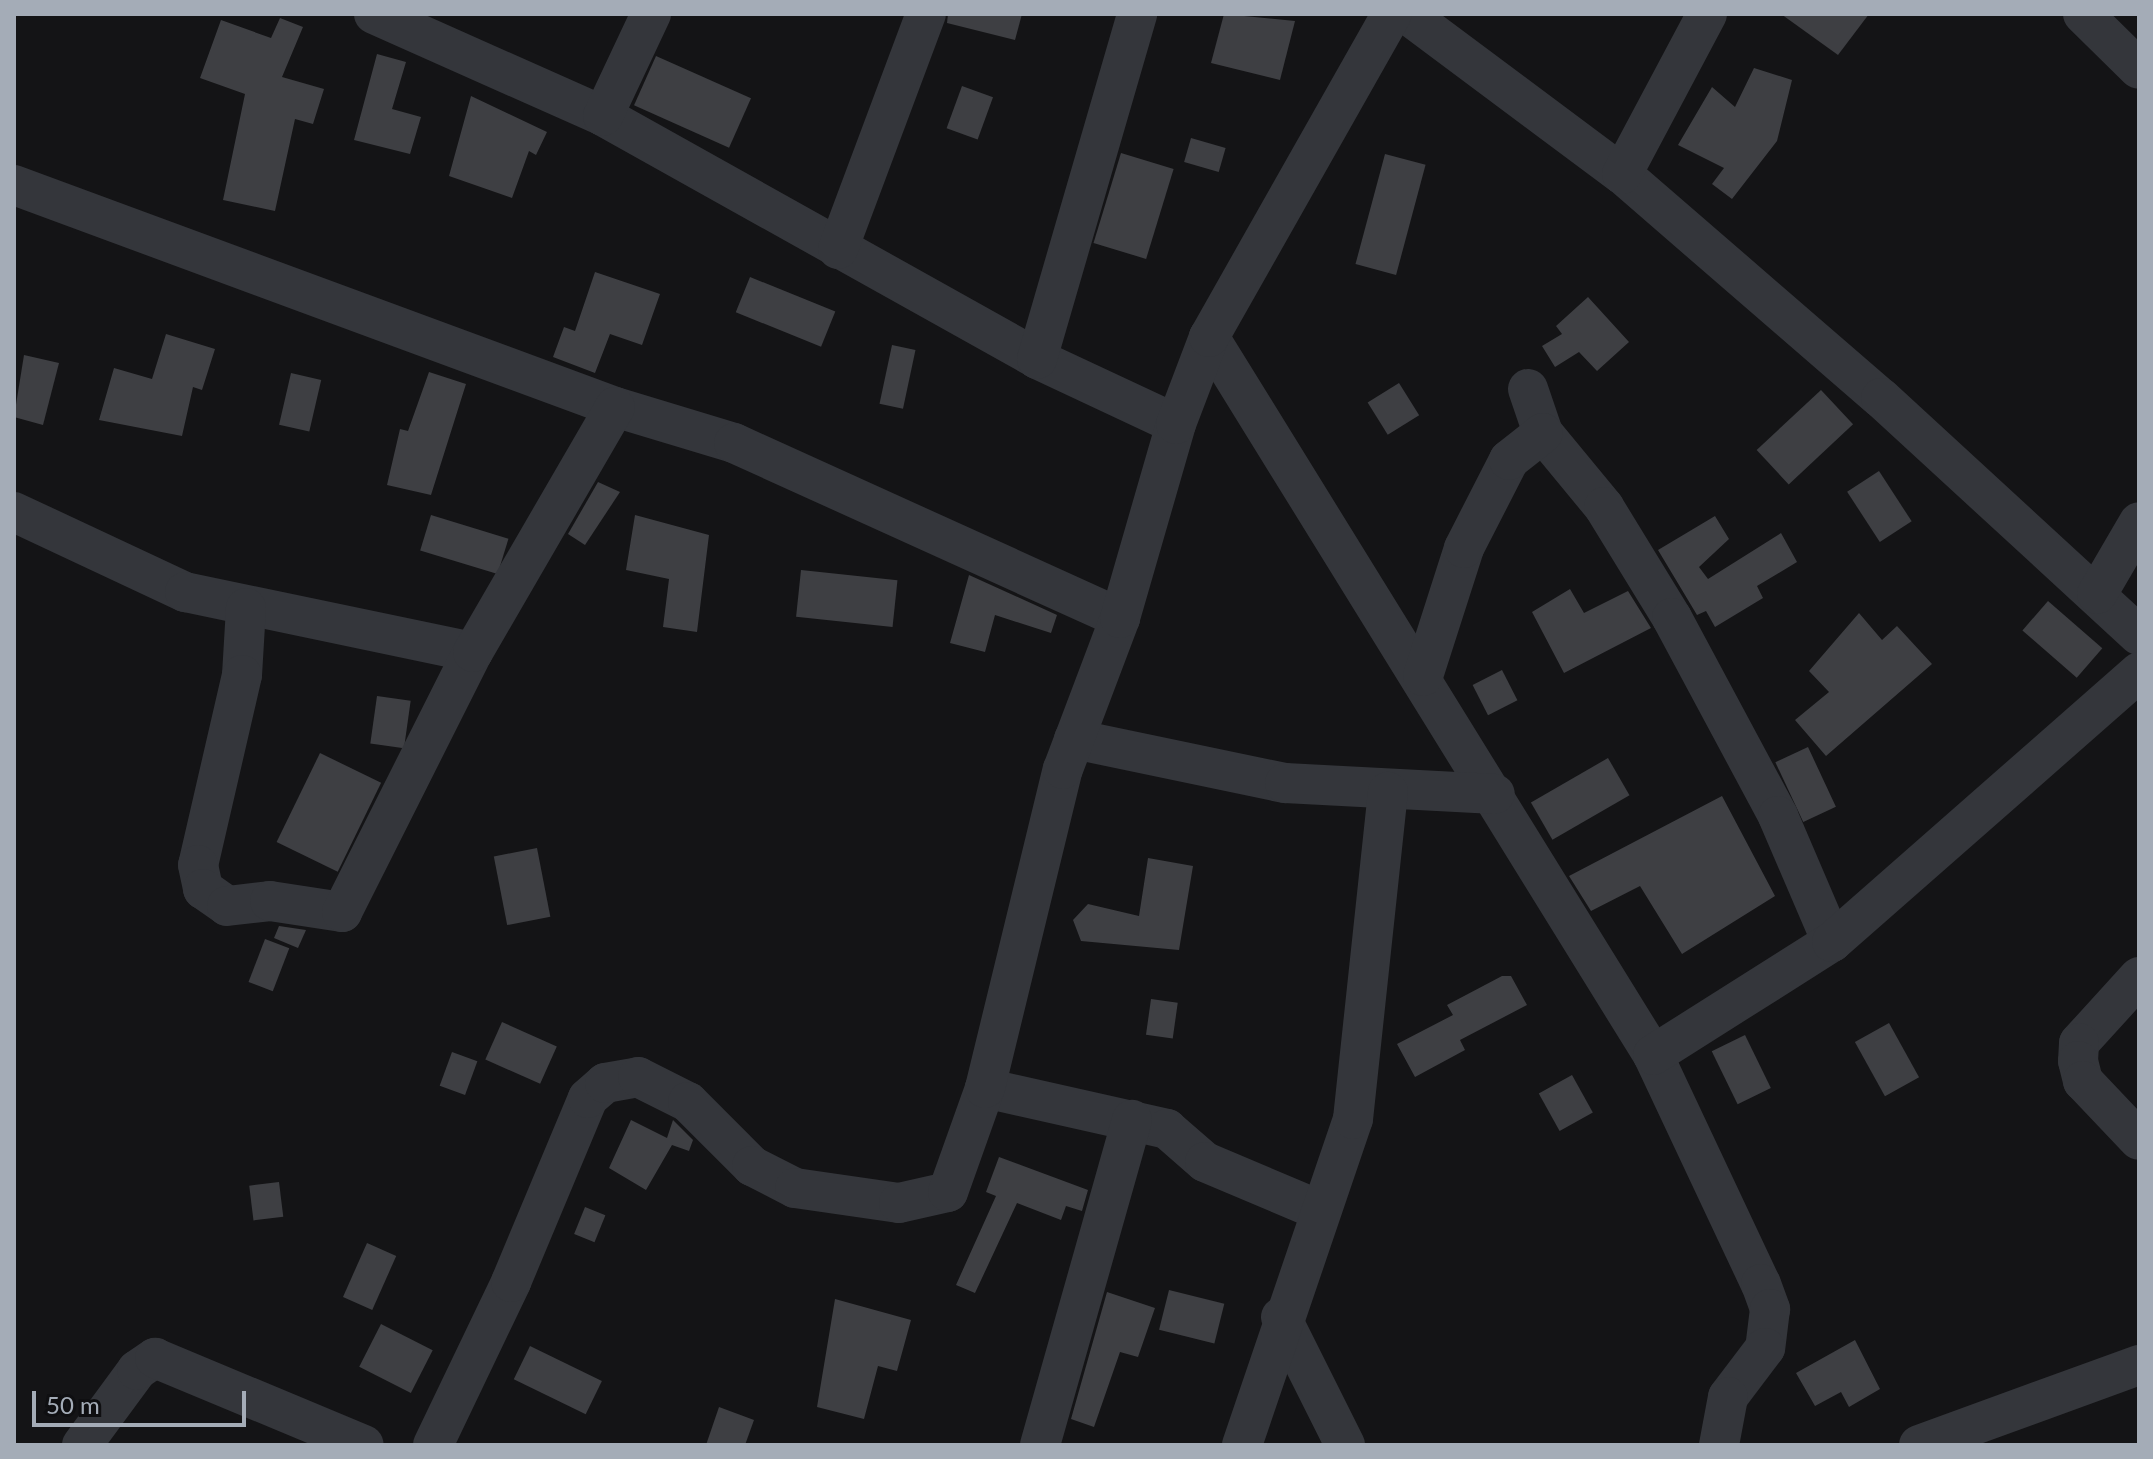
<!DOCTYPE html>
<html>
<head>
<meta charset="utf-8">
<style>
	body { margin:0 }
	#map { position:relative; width:2153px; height:1459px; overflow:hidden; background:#141416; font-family:Lato,sans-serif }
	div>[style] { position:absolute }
	.building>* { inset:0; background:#3e3f43; transform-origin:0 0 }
	.minor>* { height:40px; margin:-20px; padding:0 20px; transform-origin:20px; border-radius:20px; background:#34363b }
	span { translate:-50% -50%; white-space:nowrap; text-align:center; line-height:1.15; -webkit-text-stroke:7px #0f0f11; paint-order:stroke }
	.frame { position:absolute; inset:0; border:16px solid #a4acb7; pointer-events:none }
	.scale { position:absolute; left:32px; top:1391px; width:214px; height:36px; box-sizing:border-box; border:4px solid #a4acb7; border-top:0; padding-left:10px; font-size:24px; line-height:28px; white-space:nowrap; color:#a4acb7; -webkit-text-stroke:6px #0f0f11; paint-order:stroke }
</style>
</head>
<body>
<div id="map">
	<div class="building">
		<i style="clip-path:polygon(948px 14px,1022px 14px,1015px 40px,947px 23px)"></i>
		<i style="clip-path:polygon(1224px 14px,1295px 21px,1280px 80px,1211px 63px)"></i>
		<i style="clip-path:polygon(1781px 14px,1869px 14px,1838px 55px)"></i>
		<i style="clip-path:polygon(280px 18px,303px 27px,282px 77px,324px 89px,313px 124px,295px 119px,275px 211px,223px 200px,245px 94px,200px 78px,221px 20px,271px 38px)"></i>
		<i style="clip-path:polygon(377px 54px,406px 62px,392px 109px,421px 117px,410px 154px,354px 140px)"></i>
		<i style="left:656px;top:56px;width:104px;height:54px;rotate:24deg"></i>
		<i style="clip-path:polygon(1754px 68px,1792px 80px,1777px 141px,1732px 199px,1712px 184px,1724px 168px,1678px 145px,1712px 87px,1735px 107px)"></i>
		<i style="left:962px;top:86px;width:33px;height:45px;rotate:20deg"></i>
		<i style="clip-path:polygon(471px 96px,547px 132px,536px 155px,529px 151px,512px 198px,449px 176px)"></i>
		<i style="left:1191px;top:138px;width:36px;height:25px;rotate:16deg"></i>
		<i style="left:1121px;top:153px;width:55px;height:94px;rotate:17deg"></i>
		<i style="left:1385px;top:154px;width:42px;height:114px;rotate:15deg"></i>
		<i style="clip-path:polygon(595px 272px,660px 294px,642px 345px,610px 334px,595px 373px,553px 357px,564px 327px,575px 331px)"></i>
		<i style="left:750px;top:277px;width:92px;height:38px;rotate:22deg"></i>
		<i style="clip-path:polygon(1588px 297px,1629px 342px,1597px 371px,1579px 352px,1555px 367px,1542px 346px,1562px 334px,1556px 326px)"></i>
		<i style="clip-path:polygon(166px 334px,215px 349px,202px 390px,193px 387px,182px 436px,99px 420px,114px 368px,152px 379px)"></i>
		<i style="left:892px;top:345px;width:24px;height:60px;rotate:12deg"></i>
		<i style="clip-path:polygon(24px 355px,59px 363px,43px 425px,14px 417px)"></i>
		<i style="clip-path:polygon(429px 372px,466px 384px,431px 495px,387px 485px,400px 429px,408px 431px)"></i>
		<i style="left:291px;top:373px;width:31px;height:53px;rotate:13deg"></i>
		<i style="left:1399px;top:383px;width:38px;height:37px;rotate:58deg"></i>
		<i style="left:1821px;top:390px;width:47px;height:88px;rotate:47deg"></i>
		<i style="left:1879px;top:471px;width:60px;height:38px;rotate:57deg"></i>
		<i style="clip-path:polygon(598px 482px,620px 492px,585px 545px,568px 534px)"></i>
		<i style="left:431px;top:515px;width:81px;height:37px;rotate:17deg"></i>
		<i style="clip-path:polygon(635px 515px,709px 535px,697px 632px,663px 627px,669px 579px,626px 570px)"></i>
		<i style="clip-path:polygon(1715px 516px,1729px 539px,1699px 567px,1708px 579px,1781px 533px,1797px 562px,1757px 586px,1763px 598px,1715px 627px,1706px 611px,1697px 615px,1658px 550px)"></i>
		<i style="left:801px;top:570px;width:97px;height:47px;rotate:6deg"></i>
		<i style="clip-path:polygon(969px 575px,1057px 615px,1051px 633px,995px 615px,985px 652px,950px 643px)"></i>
		<i style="clip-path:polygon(1570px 589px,1584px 613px,1628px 591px,1651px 628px,1564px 673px,1532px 612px)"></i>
		<i style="left:2048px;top:601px;width:72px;height:39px;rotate:41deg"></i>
		<i style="clip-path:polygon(1859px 613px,1882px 640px,1897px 626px,1932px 664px,1826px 756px,1795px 720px,1829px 692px,1809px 671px)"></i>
		<i style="left:1502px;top:670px;width:34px;height:33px;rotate:63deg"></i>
		<i style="left:377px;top:696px;width:34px;height:48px;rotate:8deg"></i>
		<i style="left:1808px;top:747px;width:66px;height:36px;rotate:65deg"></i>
		<i style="left:320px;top:753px;width:68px;height:99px;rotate:26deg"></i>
		<i style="left:1608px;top:758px;width:43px;height:89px;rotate:60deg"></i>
		<i style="clip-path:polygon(1722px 796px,1775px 896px,1682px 954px,1640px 886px,1591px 911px,1569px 876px)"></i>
		<i style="left:537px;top:848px;width:70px;height:44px;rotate:79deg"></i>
		<i style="clip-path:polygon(1148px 858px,1193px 866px,1179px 950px,1081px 941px,1073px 920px,1088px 904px,1139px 916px)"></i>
		<i style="clip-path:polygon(279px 926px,306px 930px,298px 948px,274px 938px)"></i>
		<i style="left:265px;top:939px;width:26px;height:46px;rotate:21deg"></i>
		<i style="clip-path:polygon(1502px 976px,1511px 976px,1527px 1005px,1460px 1040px,1465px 1050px,1415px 1077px,1397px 1044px,1453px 1015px,1447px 1005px)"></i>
		<i style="left:1151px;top:999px;width:27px;height:36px;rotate:8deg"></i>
		<i style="left:502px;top:1022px;width:60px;height:41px;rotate:24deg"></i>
		<i style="left:1889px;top:1023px;width:62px;height:39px;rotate:61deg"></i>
		<i style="left:1745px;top:1035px;width:59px;height:37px;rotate:64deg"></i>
		<i style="left:452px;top:1052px;width:27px;height:36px;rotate:20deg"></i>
		<i style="left:1572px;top:1075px;width:43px;height:38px;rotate:61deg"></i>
		<i style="clip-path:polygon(631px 1120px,667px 1138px,673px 1120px,693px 1140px,689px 1151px,672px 1145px,646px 1190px,609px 1168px)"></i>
		<i style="clip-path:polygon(999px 1157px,1088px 1190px,1082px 1211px,1066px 1206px,1061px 1220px,1017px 1203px,975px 1293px,956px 1285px,996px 1196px,986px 1192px)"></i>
		<i style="left:279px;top:1182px;width:35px;height:30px;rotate:83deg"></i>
		<i style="left:585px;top:1207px;width:22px;height:29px;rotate:22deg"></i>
		<i style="left:367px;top:1243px;width:32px;height:59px;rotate:24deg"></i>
		<i style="left:1169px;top:1290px;width:57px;height:41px;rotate:14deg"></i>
		<i style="clip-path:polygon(1107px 1292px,1155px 1308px,1138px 1357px,1120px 1352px,1094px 1427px,1071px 1419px)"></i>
		<i style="clip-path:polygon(835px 1299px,911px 1320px,897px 1371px,878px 1366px,864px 1419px,817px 1407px)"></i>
		<i style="left:381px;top:1324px;width:58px;height:48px;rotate:27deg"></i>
		<i style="clip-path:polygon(1855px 1340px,1880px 1389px,1849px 1407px,1841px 1392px,1815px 1406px,1796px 1373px)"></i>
		<i style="left:530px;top:1346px;width:80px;height:37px;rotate:26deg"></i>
		<i style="clip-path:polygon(719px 1407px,754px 1420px,745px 1445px,706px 1445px)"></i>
	</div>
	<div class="minor">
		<i style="left:374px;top:14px;width:251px;rotate:24deg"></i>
		<i style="left:603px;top:116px;width:497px;rotate:29.2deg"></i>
		<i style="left:1037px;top:359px;width:153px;rotate:25.1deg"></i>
		<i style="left:1407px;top:14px;width:268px;rotate:36.7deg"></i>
		<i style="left:1622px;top:174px;width:342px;rotate:40.9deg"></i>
		<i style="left:1881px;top:398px;width:350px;rotate:42.6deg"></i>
		<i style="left:2083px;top:14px;width:78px;rotate:44.5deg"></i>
		<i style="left:603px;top:116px;width:113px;rotate:-64.8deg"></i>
		<i style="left:1622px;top:174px;width:181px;rotate:-62deg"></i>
		<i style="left:14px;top:185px;width:641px;rotate:20.27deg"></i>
		<i style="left:615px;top:407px;width:124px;rotate:16.8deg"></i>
		<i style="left:734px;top:443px;width:424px;rotate:24.4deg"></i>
		<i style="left:838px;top:249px;width:251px;rotate:-69.5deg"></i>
		<i style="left:1209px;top:337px;width:844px;rotate:58.27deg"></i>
		<i style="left:1653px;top:1055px;width:253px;rotate:64.8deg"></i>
		<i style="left:1761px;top:1284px;width:27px;rotate:70deg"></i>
		<i style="left:1770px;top:1309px;width:39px;rotate:97deg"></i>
		<i style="left:1765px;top:1348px;width:61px;rotate:127.1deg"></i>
		<i style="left:1728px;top:1397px;width:49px;rotate:100.6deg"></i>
		<i style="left:1037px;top:359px;width:359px;rotate:-73.8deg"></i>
		<i style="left:1528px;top:389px;width:46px;rotate:71.2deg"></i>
		<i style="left:1543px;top:433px;width:96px;rotate:50.5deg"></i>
		<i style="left:1604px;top:507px;width:130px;rotate:58.5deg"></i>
		<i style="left:1672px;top:618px;width:225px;rotate:61.8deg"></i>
		<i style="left:1778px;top:816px;width:137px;rotate:66.8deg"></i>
		<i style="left:14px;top:512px;width:189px;rotate:25.1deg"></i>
		<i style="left:185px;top:592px;width:294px;rotate:11.8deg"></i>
		<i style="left:2097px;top:594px;width:83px;rotate:-59.7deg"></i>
		<i style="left:246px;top:608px;width:67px;rotate:93.4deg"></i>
		<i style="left:242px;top:675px;width:195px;rotate:103deg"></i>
		<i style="left:198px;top:865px;width:25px;rotate:78deg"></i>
		<i style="left:203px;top:889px;width:29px;rotate:35deg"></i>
		<i style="left:227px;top:906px;width:43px;rotate:-6.6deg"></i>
		<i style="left:270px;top:901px;width:73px;rotate:8.7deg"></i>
		<i style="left:342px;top:912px;width:291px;rotate:-63.3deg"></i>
		<i style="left:473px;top:652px;width:283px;rotate:-59.9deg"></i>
		<i style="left:1423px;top:676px;width:134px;rotate:-72.2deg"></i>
		<i style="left:1464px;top:548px;width:99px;rotate:-62.9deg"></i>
		<i style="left:1509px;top:460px;width:43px;rotate:-38.5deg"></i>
		<i style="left:1074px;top:739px;width:216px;rotate:11.8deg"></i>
		<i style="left:1285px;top:783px;width:210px;rotate:3deg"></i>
		<i style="left:2139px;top:977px;width:89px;rotate:132.3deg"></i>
		<i style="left:2079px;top:1043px;width:18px;rotate:93deg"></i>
		<i style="left:2078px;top:1061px;width:21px;rotate:76deg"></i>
		<i style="left:2083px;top:1081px;width:81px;rotate:46.5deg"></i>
		<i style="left:1653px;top:1055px;width:212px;rotate:-32.3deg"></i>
		<i style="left:1832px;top:942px;width:409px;rotate:-41.3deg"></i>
		<i style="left:985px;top:1088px;width:187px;rotate:12.7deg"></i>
		<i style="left:1167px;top:1129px;width:50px;rotate:41deg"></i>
		<i style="left:1205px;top:1162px;width:126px;rotate:22.9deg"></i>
		<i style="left:1281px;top:1317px;width:143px;rotate:63.4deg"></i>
		<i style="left:82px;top:1445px;width:93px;rotate:-53.7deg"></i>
		<i style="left:137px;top:1370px;width:22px;rotate:-34deg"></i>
		<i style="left:155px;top:1358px;width:226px;rotate:22.6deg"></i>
		<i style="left:433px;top:1445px;width:181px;rotate:-64.4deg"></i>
		<i style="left:511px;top:1282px;width:199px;rotate:-67.3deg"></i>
		<i style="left:588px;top:1098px;width:23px;rotate:-41deg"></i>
		<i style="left:605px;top:1083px;width:34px;rotate:-10deg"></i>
		<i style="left:638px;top:1077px;width:56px;rotate:26.6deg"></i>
		<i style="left:688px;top:1102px;width:91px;rotate:45deg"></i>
		<i style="left:752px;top:1166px;width:48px;rotate:27.1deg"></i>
		<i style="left:795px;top:1188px;width:105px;rotate:8.2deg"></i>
		<i style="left:899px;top:1203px;width:50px;rotate:-12.7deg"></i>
		<i style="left:948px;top:1192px;width:110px;rotate:-70.4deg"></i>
		<i style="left:985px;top:1088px;width:328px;rotate:-76.3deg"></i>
		<i style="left:1063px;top:769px;width:161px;rotate:-69.3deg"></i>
		<i style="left:1120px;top:618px;width:202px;rotate:-73.9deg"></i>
		<i style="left:1176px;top:424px;width:93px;rotate:-69.2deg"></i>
		<i style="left:1209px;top:337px;width:371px;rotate:-60.5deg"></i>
		<i style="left:1040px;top:1445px;width:338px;rotate:-74.2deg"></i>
		<i style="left:1242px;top:1445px;width:344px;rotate:-71.2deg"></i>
		<i style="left:1353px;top:1119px;width:329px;rotate:-83.9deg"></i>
		<i style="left:1919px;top:1445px;width:234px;rotate:-20deg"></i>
	</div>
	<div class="frame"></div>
	<div class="scale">50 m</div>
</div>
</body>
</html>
